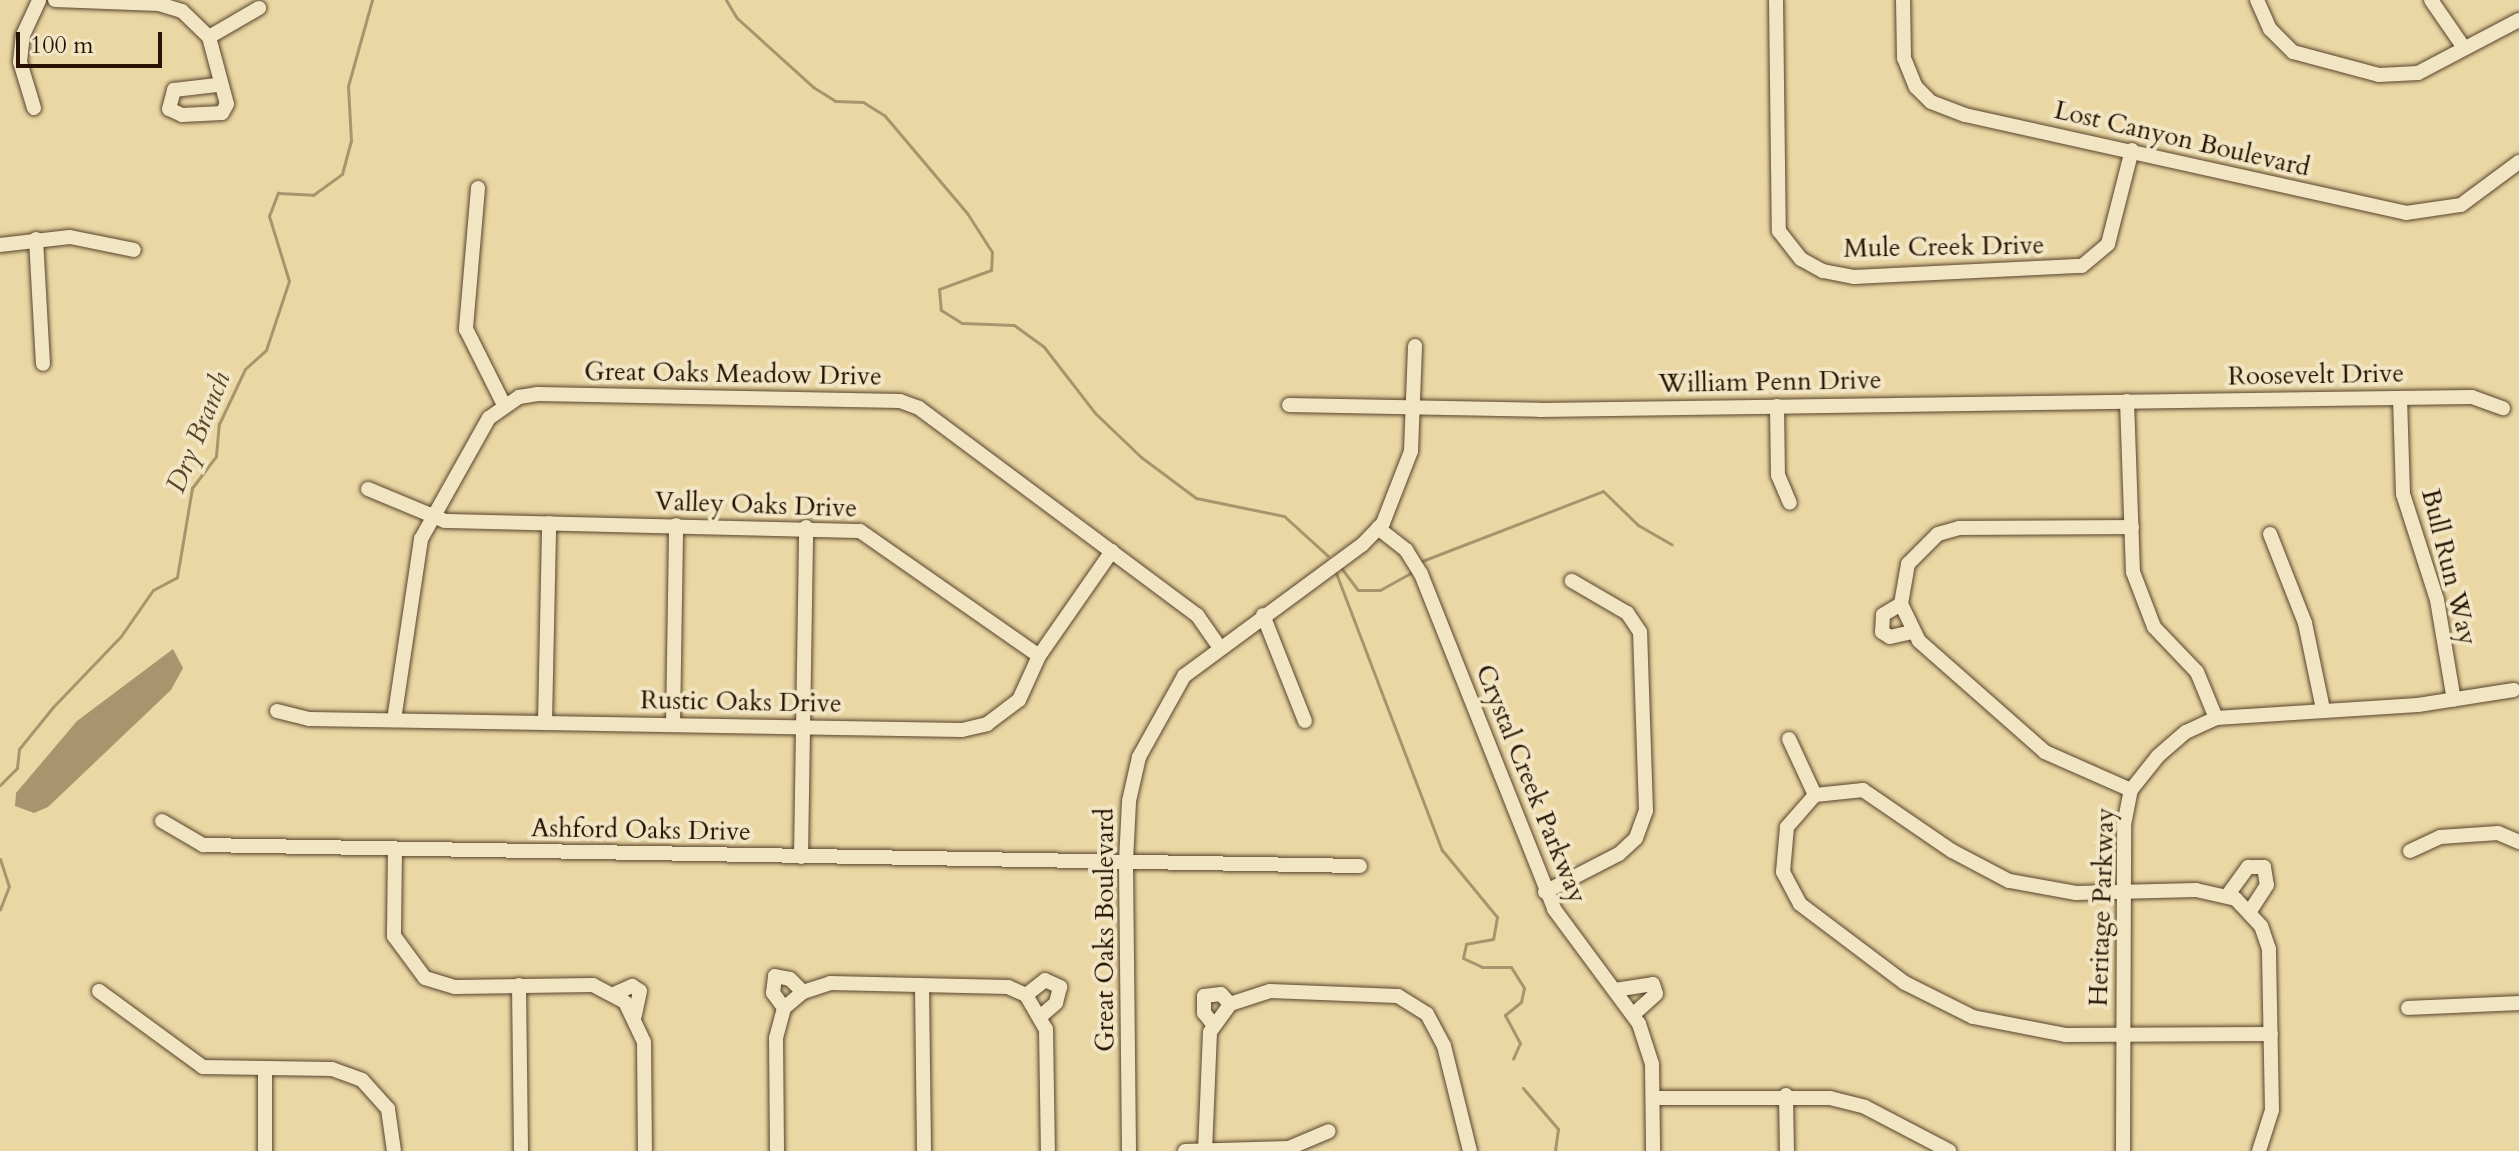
<!DOCTYPE html>
<style>
body{margin:0}
#map{position:relative;width:2519px;height:1151px;overflow:hidden;background:#ead7a4;font-family:Cardo,serif}
div>[style]{position:absolute}
[style*='--x']{left:calc(var(--x)*1px);top:calc(var(--y)*1px);width:calc(var(--w)*1px);rotate:calc(var(--a)*1deg)}
.water>*{inset:0;background:#a8946d}
.stream>*{height:3px;margin:-1.5px;padding:0 1.5px;transform-origin:1.5px;border-radius:1.5px;background:#a8946d}
.roads{filter:drop-shadow(0 0 2px #58432b) drop-shadow(0 0 2px #58432b)}
.minor>*{height:14px;margin:-7px;padding:0 7px;transform-origin:7px;border-radius:7px;background:#f1e5c4}
span{translate:-50% -50%;white-space:nowrap;text-align:center;line-height:1.15;-webkit-text-stroke:8px #f1e5c4;paint-order:stroke}
.street-label{font-size:26px;color:#271203}
.water-label{font-size:28px;color:#5b462d;font-style:italic}
.scale{position:absolute;left:16px;top:32px;width:146px;height:36px;box-sizing:border-box;border:4px solid #271203;border-top:0;padding-left:10px;font-size:24px;line-height:28px;white-space:nowrap;color:#271203;-webkit-text-stroke:6px #f1e5c4;paint-order:stroke}
</style>
<div id="map">
<div class="water">
<i style="clip-path:polygon(173px 649px,183px 668px,171px 690px,48px 807px,34px 813px,15px 806px,16px 793px,77px 721px)"></i>
</div>
<div class="stream">
<i style="--x:726;--y:0;--w:21;--a:59"></i>
<i style="--x:737;--y:18;--w:103;--a:42.2"></i>
<i style="--x:813;--y:87;--w:26;--a:32"></i>
<i style="--x:835;--y:101;--w:28;--a:2"></i>
<i style="--x:863;--y:102;--w:26;--a:32"></i>
<i style="--x:885;--y:116;--w:127;--a:49.8"></i>
<i style="--x:967;--y:213;--w:46;--a:57.3"></i>
<i style="--x:992;--y:252;--w:18;--a:93"></i>
<i style="--x:991;--y:270;--w:55;--a:159.9"></i>
<i style="--x:939;--y:289;--w:21;--a:85"></i>
<i style="--x:941;--y:310;--w:25;--a:32"></i>
<i style="--x:962;--y:323;--w:52;--a:2.2"></i>
<i style="--x:1014;--y:325;--w:37;--a:36"></i>
<i style="--x:1044;--y:347;--w:83;--a:52.3"></i>
<i style="--x:1095;--y:413;--w:64;--a:43.7"></i>
<i style="--x:1141;--y:457;--w:69;--a:36.7"></i>
<i style="--x:1196;--y:498;--w:90;--a:11.6"></i>
<i style="--x:1284;--y:516;--w:59;--a:42.3"></i>
<i style="--x:1422;--y:561;--w:194;--a:-21.1"></i>
<i style="--x:1603;--y:491;--w:49;--a:44.2"></i>
<i style="--x:1638;--y:525;--w:39;--a:30"></i>
<i style="--x:1342;--y:569;--w:26;--a:53"></i>
<i style="--x:1358;--y:590;--w:22;--a:0"></i>
<i style="--x:1380;--y:590;--w:35;--a:-29"></i>
<i style="--x:1336;--y:573;--w:297;--a:69.1"></i>
<i style="--x:1442;--y:850;--w:87;--a:50.6"></i>
<i style="--x:1497;--y:917;--w:22;--a:100"></i>
<i style="--x:1493;--y:939;--w:27;--a:170"></i>
<i style="--x:1466;--y:944;--w:14;--a:102"></i>
<i style="--x:1463;--y:958;--w:21;--a:25"></i>
<i style="--x:1482;--y:967;--w:29;--a:0"></i>
<i style="--x:1511;--y:967;--w:25;--a:58"></i>
<i style="--x:1524;--y:988;--w:14;--a:102"></i>
<i style="--x:1521;--y:1002;--w:21;--a:141"></i>
<i style="--x:1505;--y:1015;--w:32;--a:62"></i>
<i style="--x:1520;--y:1043;--w:17;--a:114"></i>
<i style="--x:0;--y:785;--w:24;--a:-45"></i>
<i style="--x:17;--y:768;--w:19;--a:-84"></i>
<i style="--x:19;--y:749;--w:54;--a:-51"></i>
<i style="--x:53;--y:707;--w:98;--a:-46.2"></i>
<i style="--x:121;--y:636;--w:56;--a:-55.2"></i>
<i style="--x:153;--y:590;--w:27;--a:-28"></i>
<i style="--x:177;--y:577;--w:90;--a:-80.4"></i>
<i style="--x:192;--y:488;--w:40;--a:-53"></i>
<i style="--x:216;--y:456;--w:32;--a:-85"></i>
<i style="--x:219;--y:424;--w:61;--a:-64.7"></i>
<i style="--x:245;--y:369;--w:28;--a:-42"></i>
<i style="--x:266;--y:350;--w:73;--a:-71.6"></i>
<i style="--x:289;--y:281;--w:68;--a:-107.1"></i>
<i style="--x:269;--y:216;--w:25;--a:-69"></i>
<i style="--x:278;--y:193;--w:35;--a:3"></i>
<i style="--x:313;--y:195;--w:36;--a:-36"></i>
<i style="--x:342;--y:174;--w:34;--a:-75"></i>
<i style="--x:351;--y:141;--w:55;--a:-93.1"></i>
<i style="--x:348;--y:86;--w:89;--a:-74.4"></i>
<i style="--x:0;--y:859;--w:28;--a:72"></i>
<i style="--x:9;--y:886;--w:25;--a:111"></i>
<i style="--x:1523;--y:1088;--w:54;--a:49.5"></i>
<i style="--x:1558;--y:1129;--w:22;--a:98"></i>
</div>
<div class="roads">
<div class="minor">
<i style="--x:55;--y:0;--w:104;--a:2.2"></i>
<i style="--x:159;--y:4;--w:24;--a:17"></i>
<i style="--x:182;--y:11;--w:37;--a:44"></i>
<i style="--x:209;--y:37;--w:69;--a:75"></i>
<i style="--x:227;--y:104;--w:10;--a:119"></i>
<i style="--x:222;--y:113;--w:40;--a:177.1"></i>
<i style="--x:182;--y:115;--w:14;--a:-155"></i>
<i style="--x:169;--y:109;--w:20;--a:-75"></i>
<i style="--x:174;--y:90;--w:43;--a:-6.6"></i>
<i style="--x:1776;--y:0;--w:231;--a:89.3"></i>
<i style="--x:1779;--y:231;--w:36;--a:52"></i>
<i style="--x:1801;--y:259;--w:25;--a:29"></i>
<i style="--x:1823;--y:271;--w:32;--a:11"></i>
<i style="--x:1854;--y:277;--w:228;--a:-2.8"></i>
<i style="--x:2082;--y:266;--w:34;--a:-40"></i>
<i style="--x:2108;--y:244;--w:97;--a:-75.7"></i>
<i style="--x:1903;--y:0;--w:58;--a:89"></i>
<i style="--x:1904;--y:58;--w:31;--a:68"></i>
<i style="--x:1916;--y:87;--w:21;--a:45"></i>
<i style="--x:1931;--y:102;--w:36;--a:21"></i>
<i style="--x:1965;--y:115;--w:452;--a:12.5"></i>
<i style="--x:2406;--y:213;--w:56;--a:-8.3"></i>
<i style="--x:2461;--y:205;--w:72;--a:-36.6"></i>
<i style="--x:2257;--y:0;--w:32;--a:66"></i>
<i style="--x:2270;--y:29;--w:33;--a:45"></i>
<i style="--x:2293;--y:52;--w:89;--a:15"></i>
<i style="--x:2379;--y:75;--w:39;--a:-3"></i>
<i style="--x:2418;--y:73;--w:114;--a:-27.7"></i>
<i style="--x:2431;--y:0;--w:55;--a:55.4"></i>
<i style="--x:209;--y:37;--w:58;--a:-30.1"></i>
<i style="--x:34;--y:108;--w:48;--a:-106.9"></i>
<i style="--x:20;--y:62;--w:27;--a:-84"></i>
<i style="--x:23;--y:35;--w:38;--a:-65"></i>
<i style="--x:478;--y:188;--w:142;--a:94.9"></i>
<i style="--x:466;--y:329;--w:85;--a:63.4"></i>
<i style="--x:36;--y:239;--w:125;--a:86.8"></i>
<i style="--x:0;--y:245;--w:70;--a:-6.5"></i>
<i style="--x:70;--y:237;--w:65;--a:11.5"></i>
<i style="--x:2400;--y:398;--w:96;--a:88.2"></i>
<i style="--x:2403;--y:494;--w:111;--a:72.2"></i>
<i style="--x:2437;--y:600;--w:101;--a:80.4"></i>
<i style="--x:2127;--y:401;--w:171;--a:88"></i>
<i style="--x:2133;--y:572;--w:59;--a:69.1"></i>
<i style="--x:2154;--y:627;--w:62;--a:46.3"></i>
<i style="--x:2197;--y:672;--w:50;--a:67.6"></i>
<i style="--x:1289;--y:405;--w:251;--a:1.1"></i>
<i style="--x:1540;--y:410;--w:932;--a:-0.8"></i>
<i style="--x:2472;--y:397;--w:33;--a:20"></i>
<i style="--x:1777;--y:406;--w:69;--a:89.2"></i>
<i style="--x:1778;--y:475;--w:30;--a:67"></i>
<i style="--x:368;--y:489;--w:83;--a:22.6"></i>
<i style="--x:445;--y:521;--w:415;--a:1.4"></i>
<i style="--x:860;--y:531;--w:218;--a:34.9"></i>
<i style="--x:1378;--y:528;--w:36;--a:38"></i>
<i style="--x:1406;--y:550;--w:28;--a:58"></i>
<i style="--x:1421;--y:574;--w:360;--a:68.3"></i>
<i style="--x:1554;--y:909;--w:143;--a:53.5"></i>
<i style="--x:1639;--y:1024;--w:42;--a:72"></i>
<i style="--x:1652;--y:1064;--w:87;--a:89.3"></i>
<i style="--x:2270;--y:534;--w:96;--a:68.5"></i>
<i style="--x:2305;--y:623;--w:88;--a:78.2"></i>
<i style="--x:1901;--y:604;--w:21;--a:149"></i>
<i style="--x:1883;--y:615;--w:17;--a:93"></i>
<i style="--x:1882;--y:632;--w:9;--a:32"></i>
<i style="--x:1890;--y:637;--w:23;--a:-13"></i>
<i style="--x:1263;--y:615;--w:114;--a:68.4"></i>
<i style="--x:277;--y:711;--w:33;--a:14"></i>
<i style="--x:309;--y:719;--w:653;--a:0.97"></i>
<i style="--x:962;--y:730;--w:26;--a:-13"></i>
<i style="--x:987;--y:724;--w:40;--a:-37"></i>
<i style="--x:1019;--y:700;--w:48;--a:-65.6"></i>
<i style="--x:1039;--y:656;--w:128;--a:-55.2"></i>
<i style="--x:394;--y:720;--w:183;--a:-81.5"></i>
<i style="--x:421;--y:539;--w:139;--a:-60.7"></i>
<i style="--x:489;--y:418;--w:37;--a:-35"></i>
<i style="--x:519;--y:397;--w:19;--a:-9"></i>
<i style="--x:538;--y:394;--w:362;--a:1.1"></i>
<i style="--x:900;--y:401;--w:20;--a:20"></i>
<i style="--x:919;--y:408;--w:347;--a:36.7"></i>
<i style="--x:1197;--y:615;--w:38;--a:55"></i>
<i style="--x:545;--y:722;--w:199;--a:-88.8"></i>
<i style="--x:673;--y:725;--w:200;--a:-89.1"></i>
<i style="--x:1789;--y:739;--w:62;--a:65.1"></i>
<i style="--x:2131;--y:790;--w:94;--a:-156.2"></i>
<i style="--x:2045;--y:752;--w:168;--a:-138.6"></i>
<i style="--x:1919;--y:641;--w:41;--a:-115.9"></i>
<i style="--x:1901;--y:604;--w:41;--a:-80.1"></i>
<i style="--x:1908;--y:564;--w:42;--a:-45"></i>
<i style="--x:1938;--y:534;--w:22;--a:-16"></i>
<i style="--x:1959;--y:528;--w:173;--a:-0.3"></i>
<i style="--x:162;--y:821;--w:48;--a:30.3"></i>
<i style="--x:203;--y:845;--w:1157;--a:1.04"></i>
<i style="--x:395;--y:849;--w:87;--a:90.7"></i>
<i style="--x:394;--y:936;--w:52;--a:53.6"></i>
<i style="--x:425;--y:978;--w:31;--a:17"></i>
<i style="--x:455;--y:987;--w:138;--a:-0.8"></i>
<i style="--x:593;--y:985;--w:36;--a:28"></i>
<i style="--x:625;--y:1002;--w:44;--a:64.6"></i>
<i style="--x:644;--y:1042;--w:109;--a:89.5"></i>
<i style="--x:2410;--y:851;--w:33;--a:-25"></i>
<i style="--x:2440;--y:837;--w:58;--a:-3.9"></i>
<i style="--x:2498;--y:833;--w:23;--a:23"></i>
<i style="--x:801;--y:857;--w:330;--a:-89.1"></i>
<i style="--x:1545;--y:892;--w:83;--a:-27.2"></i>
<i style="--x:1619;--y:854;--w:23;--a:-43"></i>
<i style="--x:1636;--y:838;--w:29;--a:-70"></i>
<i style="--x:1646;--y:811;--w:179;--a:-91.9"></i>
<i style="--x:1640;--y:632;--w:23;--a:-124"></i>
<i style="--x:1627;--y:613;--w:64;--a:-149.8"></i>
<i style="--x:2227;--y:896;--w:36;--a:-54"></i>
<i style="--x:2248;--y:867;--w:16;--a:0"></i>
<i style="--x:2264;--y:867;--w:18;--a:81"></i>
<i style="--x:2267;--y:885;--w:31;--a:123"></i>
<i style="--x:519;--y:985;--w:166;--a:89.3"></i>
<i style="--x:922;--y:985;--w:166;--a:89.3"></i>
<i style="--x:1615;--y:990;--w:38;--a:-9"></i>
<i style="--x:1653;--y:984;--w:10;--a:73"></i>
<i style="--x:1656;--y:994;--w:30;--a:138"></i>
<i style="--x:99;--y:991;--w:129;--a:36.2"></i>
<i style="--x:203;--y:1067;--w:129;--a:0.9"></i>
<i style="--x:332;--y:1069;--w:32;--a:20"></i>
<i style="--x:362;--y:1080;--w:39;--a:48"></i>
<i style="--x:388;--y:1109;--w:42;--a:81.9"></i>
<i style="--x:614;--y:994;--w:20;--a:-24"></i>
<i style="--x:632;--y:986;--w:9;--a:32"></i>
<i style="--x:640;--y:991;--w:25;--a:102"></i>
<i style="--x:1026;--y:995;--w:24;--a:-38"></i>
<i style="--x:1045;--y:980;--w:17;--a:25"></i>
<i style="--x:1060;--y:987;--w:16;--a:104"></i>
<i style="--x:1056;--y:1003;--w:21;--a:139"></i>
<i style="--x:784;--y:1008;--w:19;--a:-126"></i>
<i style="--x:773;--y:993;--w:17;--a:-83"></i>
<i style="--x:775;--y:976;--w:15;--a:11"></i>
<i style="--x:790;--y:979;--w:18;--a:45"></i>
<i style="--x:2408;--y:1008;--w:111;--a:-2.6"></i>
<i style="--x:1213;--y:1024;--w:14;--a:-129"></i>
<i style="--x:1204;--y:1013;--w:17;--a:-90"></i>
<i style="--x:1204;--y:996;--w:17;--a:-7"></i>
<i style="--x:1221;--y:994;--w:13;--a:48"></i>
<i style="--x:265;--y:1072;--w:79;--a:90"></i>
<i style="--x:1786;--y:1095;--w:56;--a:89"></i>
<i style="--x:1654;--y:1098;--w:176;--a:0"></i>
<i style="--x:1830;--y:1098;--w:36;--a:14"></i>
<i style="--x:1865;--y:1107;--w:95;--a:27.6"></i>
<i style="--x:777;--y:1151;--w:113;--a:-90.5"></i>
<i style="--x:776;--y:1038;--w:31;--a:-75"></i>
<i style="--x:784;--y:1008;--w:25;--a:-40"></i>
<i style="--x:803;--y:992;--w:28;--a:-18"></i>
<i style="--x:830;--y:983;--w:178;--a:1.3"></i>
<i style="--x:1008;--y:987;--w:20;--a:24"></i>
<i style="--x:1026;--y:995;--w:39;--a:60"></i>
<i style="--x:1046;--y:1029;--w:122;--a:89.1"></i>
<i style="--x:1129;--y:1151;--w:290;--a:-90.6"></i>
<i style="--x:1126;--y:861;--w:60;--a:-87.1"></i>
<i style="--x:1129;--y:801;--w:45;--a:-77.2"></i>
<i style="--x:1139;--y:757;--w:93;--a:-60.9"></i>
<i style="--x:1184;--y:676;--w:221;--a:-36.4"></i>
<i style="--x:1362;--y:545;--w:30;--a:-46"></i>
<i style="--x:1383;--y:523;--w:77;--a:-68.7"></i>
<i style="--x:1411;--y:451;--w:105;--a:-87.8"></i>
<i style="--x:1185;--y:1151;--w:104;--a:-1.7"></i>
<i style="--x:1289;--y:1148;--w:43;--a:-23"></i>
<i style="--x:1205;--y:1151;--w:119;--a:-87.6"></i>
<i style="--x:1210;--y:1032;--w:34;--a:-54"></i>
<i style="--x:1230;--y:1004;--w:42;--a:-18"></i>
<i style="--x:1270;--y:991;--w:128;--a:2.2"></i>
<i style="--x:1398;--y:996;--w:34;--a:32"></i>
<i style="--x:1427;--y:1014;--w:36;--a:62"></i>
<i style="--x:1444;--y:1046;--w:108;--a:76.1"></i>
<i style="--x:2123;--y:1151;--w:326;--a:-89.8"></i>
<i style="--x:2124;--y:825;--w:36;--a:-79"></i>
<i style="--x:2131;--y:790;--w:43;--a:-51.5"></i>
<i style="--x:2158;--y:756;--w:37;--a:-41"></i>
<i style="--x:2186;--y:732;--w:33;--a:-25"></i>
<i style="--x:2216;--y:718;--w:202;--a:-3.7"></i>
<i style="--x:2418;--y:705;--w:97;--a:-8.9"></i>
<i style="--x:2259;--y:1151;--w:43;--a:-72.4"></i>
<i style="--x:2272;--y:1110;--w:161;--a:-91.1"></i>
<i style="--x:2269;--y:949;--w:24;--a:-109"></i>
<i style="--x:2261;--y:926;--w:37;--a:-133"></i>
<i style="--x:2236;--y:899;--w:41;--a:-167.3"></i>
<i style="--x:2196;--y:890;--w:120;--a:178.6"></i>
<i style="--x:2076;--y:893;--w:68;--a:-169.8"></i>
<i style="--x:2009;--y:881;--w:64;--a:-152.2"></i>
<i style="--x:1952;--y:851;--w:108;--a:-145.6"></i>
<i style="--x:1863;--y:790;--w:48;--a:174.1"></i>
<i style="--x:1815;--y:795;--w:43;--a:131.2"></i>
<i style="--x:1787;--y:827;--w:45;--a:95.1"></i>
<i style="--x:1783;--y:872;--w:36;--a:62"></i>
<i style="--x:1800;--y:904;--w:131;--a:37"></i>
<i style="--x:1905;--y:983;--w:76;--a:26.6"></i>
<i style="--x:1973;--y:1017;--w:95;--a:11"></i>
<i style="--x:2066;--y:1035;--w:205;--a:-0.3"></i>
</div>
</div>
<div class="street-label">
<span style="left:2182px;top:139px;rotate:13deg">Lost Canyon Boulevard</span>
<span style="left:1944px;top:247px;rotate:-1deg">Mule Creek Drive</span>
<span style="left:733px;top:374px;rotate:1deg">Great Oaks Meadow Drive</span>
<span style="left:2316px;top:375px;rotate:-1deg">Roosevelt Drive</span>
<span style="left:1770px;top:382px;rotate:-1deg">William Penn Drive</span>
<span style="left:756px;top:505px;rotate:2deg">Valley Oaks Drive</span>
<span style="left:2449px;top:567px;rotate:76deg">Bull Run Way</span>
<span style="left:741px;top:702px;rotate:1deg">Rustic Oaks Drive</span>
<span style="left:1531px;top:784px;rotate:68deg">Crystal Creek Parkway</span>
<span style="left:641px;top:830px;rotate:1deg">Ashford Oaks Drive</span>
<span style="left:2102px;top:907px;rotate:-88deg">Heritage Parkway</span>
<span style="left:1105px;top:930px;rotate:-90deg">Great Oaks Boulevard</span>
</div>
<div class="water-label">
<span style="left:198px;top:432px;rotate:-68deg">Dry Branch</span>
</div>
<div class="scale">100 m</div>
</div>
